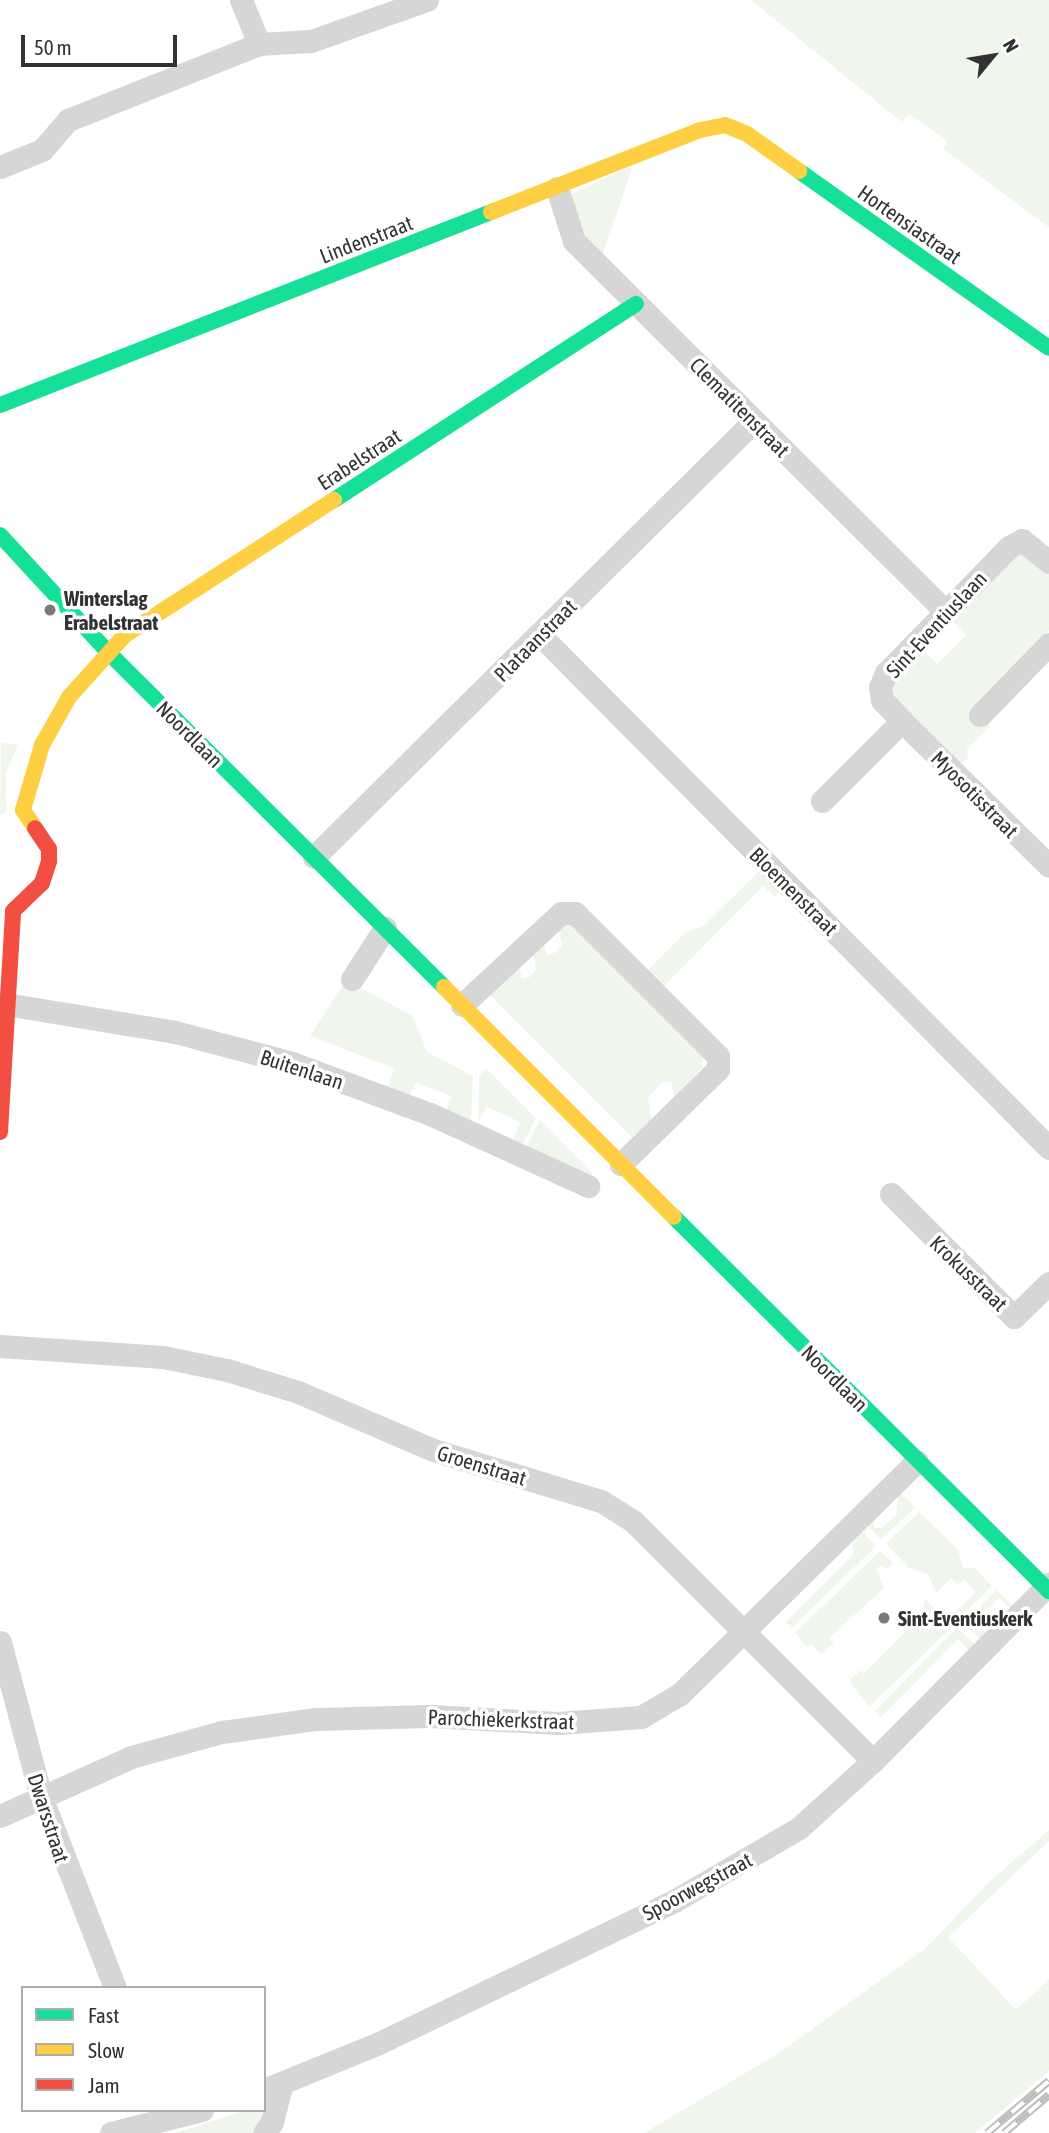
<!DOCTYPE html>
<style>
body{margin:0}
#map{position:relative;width:1049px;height:2133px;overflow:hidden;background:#fff;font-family:"Asap Condensed",sans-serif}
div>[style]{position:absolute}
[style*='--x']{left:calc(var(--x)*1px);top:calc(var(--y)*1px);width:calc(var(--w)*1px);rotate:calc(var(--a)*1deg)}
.green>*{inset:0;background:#f1f6ed}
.street>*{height:23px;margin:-11.5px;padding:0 11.5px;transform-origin:11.5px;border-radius:11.5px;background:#d6d6d6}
.fast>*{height:16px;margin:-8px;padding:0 8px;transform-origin:8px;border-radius:8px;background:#16e098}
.slow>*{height:16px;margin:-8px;padding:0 8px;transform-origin:8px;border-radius:8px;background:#ffcf43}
.jam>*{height:16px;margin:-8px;padding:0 8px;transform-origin:8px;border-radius:8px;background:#f24e42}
.rail>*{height:8px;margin-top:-4px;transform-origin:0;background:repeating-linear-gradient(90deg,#fff 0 16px,#bebebe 0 32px);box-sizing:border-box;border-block:2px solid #bebebe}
.dots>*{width:19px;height:19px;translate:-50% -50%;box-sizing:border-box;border:4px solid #fff;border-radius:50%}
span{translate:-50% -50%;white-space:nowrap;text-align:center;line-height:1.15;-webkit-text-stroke:7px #fff;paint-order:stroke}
.street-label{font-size:21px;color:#323232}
.poi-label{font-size:21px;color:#323232;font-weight:700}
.left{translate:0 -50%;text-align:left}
.legend{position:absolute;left:21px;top:1986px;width:245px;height:126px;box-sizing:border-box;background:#fff;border:2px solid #adadad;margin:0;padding:9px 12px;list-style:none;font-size:21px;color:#323232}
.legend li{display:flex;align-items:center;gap:14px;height:35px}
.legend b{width:35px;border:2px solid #adadad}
.north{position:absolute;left:958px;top:21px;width:70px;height:70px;-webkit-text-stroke:5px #fff;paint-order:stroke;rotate:60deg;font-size:19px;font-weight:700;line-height:28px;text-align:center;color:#323232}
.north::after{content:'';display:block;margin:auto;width:24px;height:32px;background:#323232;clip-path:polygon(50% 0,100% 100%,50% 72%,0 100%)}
.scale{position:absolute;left:21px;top:35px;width:156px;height:32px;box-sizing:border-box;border:4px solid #323232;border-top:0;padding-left:9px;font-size:21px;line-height:24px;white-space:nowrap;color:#323232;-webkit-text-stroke:5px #fff;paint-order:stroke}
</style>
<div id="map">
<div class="green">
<i style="clip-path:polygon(751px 0,1049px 0,1049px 227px,943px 149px,947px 141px,942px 137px,909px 114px,902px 122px)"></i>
<i style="clip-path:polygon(633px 165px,602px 257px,582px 237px,569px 195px)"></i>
<i style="clip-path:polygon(1026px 552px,1049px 572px,1049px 631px,972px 708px,990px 727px,967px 749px,968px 759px,959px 764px,892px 697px,889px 688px,922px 649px,937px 664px,966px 635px,951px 620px,1015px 555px)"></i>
<i style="clip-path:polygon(1px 742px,18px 745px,6px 773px,6px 812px,0 815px)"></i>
<i style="clip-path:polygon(761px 869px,782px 889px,775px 897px,763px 886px,662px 988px,646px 972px,686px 932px,702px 927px)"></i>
<i style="clip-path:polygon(575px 924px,704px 1055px,701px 1069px,674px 1098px,671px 1082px,662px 1082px,648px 1098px,652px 1121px,632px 1137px,490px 995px,518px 963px,522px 978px,530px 977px,536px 969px,532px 949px,543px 939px,547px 955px,554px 953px,562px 945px,557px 925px)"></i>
<i style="clip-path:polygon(346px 980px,413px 1016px,427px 1052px,473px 1076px,471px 1120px,446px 1110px,451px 1096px,416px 1082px,410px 1095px,388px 1087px,394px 1068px,310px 1036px)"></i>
<i style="clip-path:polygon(486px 1068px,536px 1118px,520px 1149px,512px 1146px,520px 1122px,487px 1107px,478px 1121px,479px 1076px)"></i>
<i style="clip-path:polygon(540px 1120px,593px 1174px,584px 1179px,523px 1152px)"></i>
<i style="clip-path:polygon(898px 1491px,915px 1507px,881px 1540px,865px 1523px,875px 1513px,874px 1528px,882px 1528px,896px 1515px)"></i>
<i style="clip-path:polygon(919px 1512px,958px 1550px,963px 1568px,975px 1568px,992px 1586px,959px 1618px,954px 1613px,976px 1592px,964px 1579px,958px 1585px,951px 1578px,936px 1593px,928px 1574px,909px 1568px,886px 1544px)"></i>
<i style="clip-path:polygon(859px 1528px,876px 1546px,792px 1628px,786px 1622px,853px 1555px,853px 1534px)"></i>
<i style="clip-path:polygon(880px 1551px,893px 1563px,888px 1569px,880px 1566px,876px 1569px,884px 1588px,829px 1638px,834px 1643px,822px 1654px,811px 1644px,807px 1647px,795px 1633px)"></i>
<i style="clip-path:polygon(996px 1590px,1014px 1606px,1011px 1609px,999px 1598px,975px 1622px,986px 1634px,980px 1639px,964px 1623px)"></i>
<i style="clip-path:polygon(925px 1599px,953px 1626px,869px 1707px,849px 1681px,861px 1670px,864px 1673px,923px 1614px)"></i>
<i style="clip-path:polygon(957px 1628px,976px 1645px,970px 1651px,958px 1639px,881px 1717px,875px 1711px)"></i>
<i style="clip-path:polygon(1049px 1830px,1049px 1841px,948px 1937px,1016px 2010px,1049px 1979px,1049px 2071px,975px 2133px,644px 2133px,776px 2055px,927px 1947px,989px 1882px)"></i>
<i style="clip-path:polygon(247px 2110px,266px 2110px,255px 2133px,175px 2133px)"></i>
</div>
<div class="street">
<i style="--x:241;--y:0;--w:48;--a:67.8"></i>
<i style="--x:0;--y:167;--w:45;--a:-22"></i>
<i style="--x:42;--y:150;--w:40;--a:-49"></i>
<i style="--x:68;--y:120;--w:206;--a:-21.7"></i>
<i style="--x:259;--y:44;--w:52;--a:-3.3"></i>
<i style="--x:311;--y:41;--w:123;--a:-19.5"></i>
<i style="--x:557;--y:188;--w:56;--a:72.2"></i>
<i style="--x:574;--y:241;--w:525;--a:44.92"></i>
<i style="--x:1049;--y:562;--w:35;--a:-141"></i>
<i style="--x:1022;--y:540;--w:15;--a:152"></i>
<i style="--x:1009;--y:547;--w:176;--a:134.3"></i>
<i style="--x:886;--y:673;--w:15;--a:113"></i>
<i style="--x:880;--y:687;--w:13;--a:81"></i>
<i style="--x:882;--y:700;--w:29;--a:46"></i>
<i style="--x:902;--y:721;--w:206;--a:44.6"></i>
<i style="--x:540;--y:635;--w:723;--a:45.22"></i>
<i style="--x:980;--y:715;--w:99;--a:-45.8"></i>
<i style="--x:822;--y:801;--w:113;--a:-45"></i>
<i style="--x:314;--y:857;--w:619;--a:-44.74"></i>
<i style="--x:352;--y:979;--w:61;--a:-57.1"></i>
<i style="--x:0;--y:1003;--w:177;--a:9.4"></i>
<i style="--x:175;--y:1032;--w:121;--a:14.8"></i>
<i style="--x:292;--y:1063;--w:147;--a:20.3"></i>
<i style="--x:430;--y:1114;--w:174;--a:24.5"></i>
<i style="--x:462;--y:1005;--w:135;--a:-42.9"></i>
<i style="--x:561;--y:913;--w:14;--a:0"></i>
<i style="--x:575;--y:913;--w:202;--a:45"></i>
<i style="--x:718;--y:1056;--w:13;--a:90"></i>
<i style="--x:718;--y:1069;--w:136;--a:135.6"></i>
<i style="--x:891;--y:1194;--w:174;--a:45"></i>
<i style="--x:1014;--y:1317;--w:49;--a:-44.2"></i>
<i style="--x:0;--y:1346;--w:163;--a:3.9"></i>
<i style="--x:163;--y:1357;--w:65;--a:11.5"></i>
<i style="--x:227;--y:1370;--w:74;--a:17.2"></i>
<i style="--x:298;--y:1392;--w:147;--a:23.2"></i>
<i style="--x:433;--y:1450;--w:176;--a:16.9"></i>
<i style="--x:601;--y:1501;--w:39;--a:32"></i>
<i style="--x:634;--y:1522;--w:338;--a:45"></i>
<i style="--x:0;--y:1642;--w:160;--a:75.2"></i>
<i style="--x:41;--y:1797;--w:205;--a:68.8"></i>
<i style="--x:0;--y:1816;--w:144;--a:-24.2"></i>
<i style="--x:131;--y:1757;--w:94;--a:-15.4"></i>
<i style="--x:222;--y:1732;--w:95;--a:-7.9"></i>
<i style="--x:316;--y:1719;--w:115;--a:-1.5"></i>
<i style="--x:431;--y:1716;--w:127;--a:3.2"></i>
<i style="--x:558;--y:1723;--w:83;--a:-4.1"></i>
<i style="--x:641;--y:1717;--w:45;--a:-30.5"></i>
<i style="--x:680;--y:1694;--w:332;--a:-44.5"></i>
<i style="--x:264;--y:2090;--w:124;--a:-22.2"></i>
<i style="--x:379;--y:2043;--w:327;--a:-25.7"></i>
<i style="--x:674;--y:1901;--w:145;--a:-30.3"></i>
<i style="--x:799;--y:1828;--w:100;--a:-42.2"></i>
<i style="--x:873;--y:1761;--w:250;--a:-45.2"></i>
<i style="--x:111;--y:2133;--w:94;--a:-14.2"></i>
<i style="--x:264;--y:2133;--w:14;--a:-54"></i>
<i style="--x:272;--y:2122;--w:38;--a:-76"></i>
</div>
<div class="fast">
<i style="--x:799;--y:171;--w:306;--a:35.3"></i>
<i style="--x:0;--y:405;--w:528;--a:-21.46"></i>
<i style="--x:334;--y:500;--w:360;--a:-33"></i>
<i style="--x:0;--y:535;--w:161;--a:47.3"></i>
<i style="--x:109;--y:653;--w:473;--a:44.9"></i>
<i style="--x:674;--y:1217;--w:530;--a:44.92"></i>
</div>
<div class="slow">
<i style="--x:491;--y:212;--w:225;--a:-21.4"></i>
<i style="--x:700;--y:130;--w:25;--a:-11"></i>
<i style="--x:725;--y:125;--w:24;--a:22"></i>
<i style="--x:747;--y:134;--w:64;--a:35.4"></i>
<i style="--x:35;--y:828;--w:22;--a:-124"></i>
<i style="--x:23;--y:810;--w:68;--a:-73.7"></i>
<i style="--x:42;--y:745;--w:55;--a:-60.6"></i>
<i style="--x:69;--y:697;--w:84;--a:-47.9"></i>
<i style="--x:125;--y:635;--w:249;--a:-32.9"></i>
<i style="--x:444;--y:987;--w:325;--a:45"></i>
</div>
<div class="jam">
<i style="--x:0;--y:1132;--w:221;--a:-86.6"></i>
<i style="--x:13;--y:911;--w:40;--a:-44"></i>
<i style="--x:42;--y:883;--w:23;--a:-72"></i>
<i style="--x:49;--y:861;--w:12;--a:-90"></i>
<i style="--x:49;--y:849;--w:25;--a:-124"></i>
</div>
<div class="rail">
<i style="--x:987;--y:2133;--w:81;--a:-40"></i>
<i style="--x:1004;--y:2133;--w:59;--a:-40.2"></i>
</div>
<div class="dots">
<i style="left:50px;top:610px;background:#7a7a7a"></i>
<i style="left:884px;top:1618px;background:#7a7a7a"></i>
</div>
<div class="street-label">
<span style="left:910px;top:224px;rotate:35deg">Hortensiastraat</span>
<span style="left:366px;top:239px;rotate:-21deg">Lindenstraat</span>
<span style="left:740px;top:407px;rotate:45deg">Clematitenstraat</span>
<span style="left:359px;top:459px;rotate:-33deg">Erabelstraat</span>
<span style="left:936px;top:624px;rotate:-47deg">Sint-Eventiuslaan</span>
<span style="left:535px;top:640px;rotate:-45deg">Plataanstraat</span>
<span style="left:190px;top:734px;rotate:45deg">Noordlaan</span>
<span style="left:975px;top:794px;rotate:45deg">Myosotisstraat</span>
<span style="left:794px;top:891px;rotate:45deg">Bloemenstraat</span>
<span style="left:302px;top:1069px;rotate:18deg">Buitenlaan</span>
<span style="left:969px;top:1273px;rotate:44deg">Krokusstraat</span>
<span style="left:835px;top:1378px;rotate:45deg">Noordlaan</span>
<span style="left:482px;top:1465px;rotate:17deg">Groenstraat</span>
<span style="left:501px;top:1719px;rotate:2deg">Parochiekerkstraat</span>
<span style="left:49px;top:1818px;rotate:72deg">Dwarsstraat</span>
<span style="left:697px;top:1886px;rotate:-28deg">Spoorwegstraat</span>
</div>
<div class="poi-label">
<span class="left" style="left:64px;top:610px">Winterslag<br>Erabelstraat</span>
<span class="left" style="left:898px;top:1618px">Sint-Eventiuskerk</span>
</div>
<ul class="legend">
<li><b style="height:9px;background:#16e098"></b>Fast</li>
<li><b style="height:9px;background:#ffcf43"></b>Slow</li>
<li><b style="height:9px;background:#f24e42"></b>Jam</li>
</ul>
<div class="north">N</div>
<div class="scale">50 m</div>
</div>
